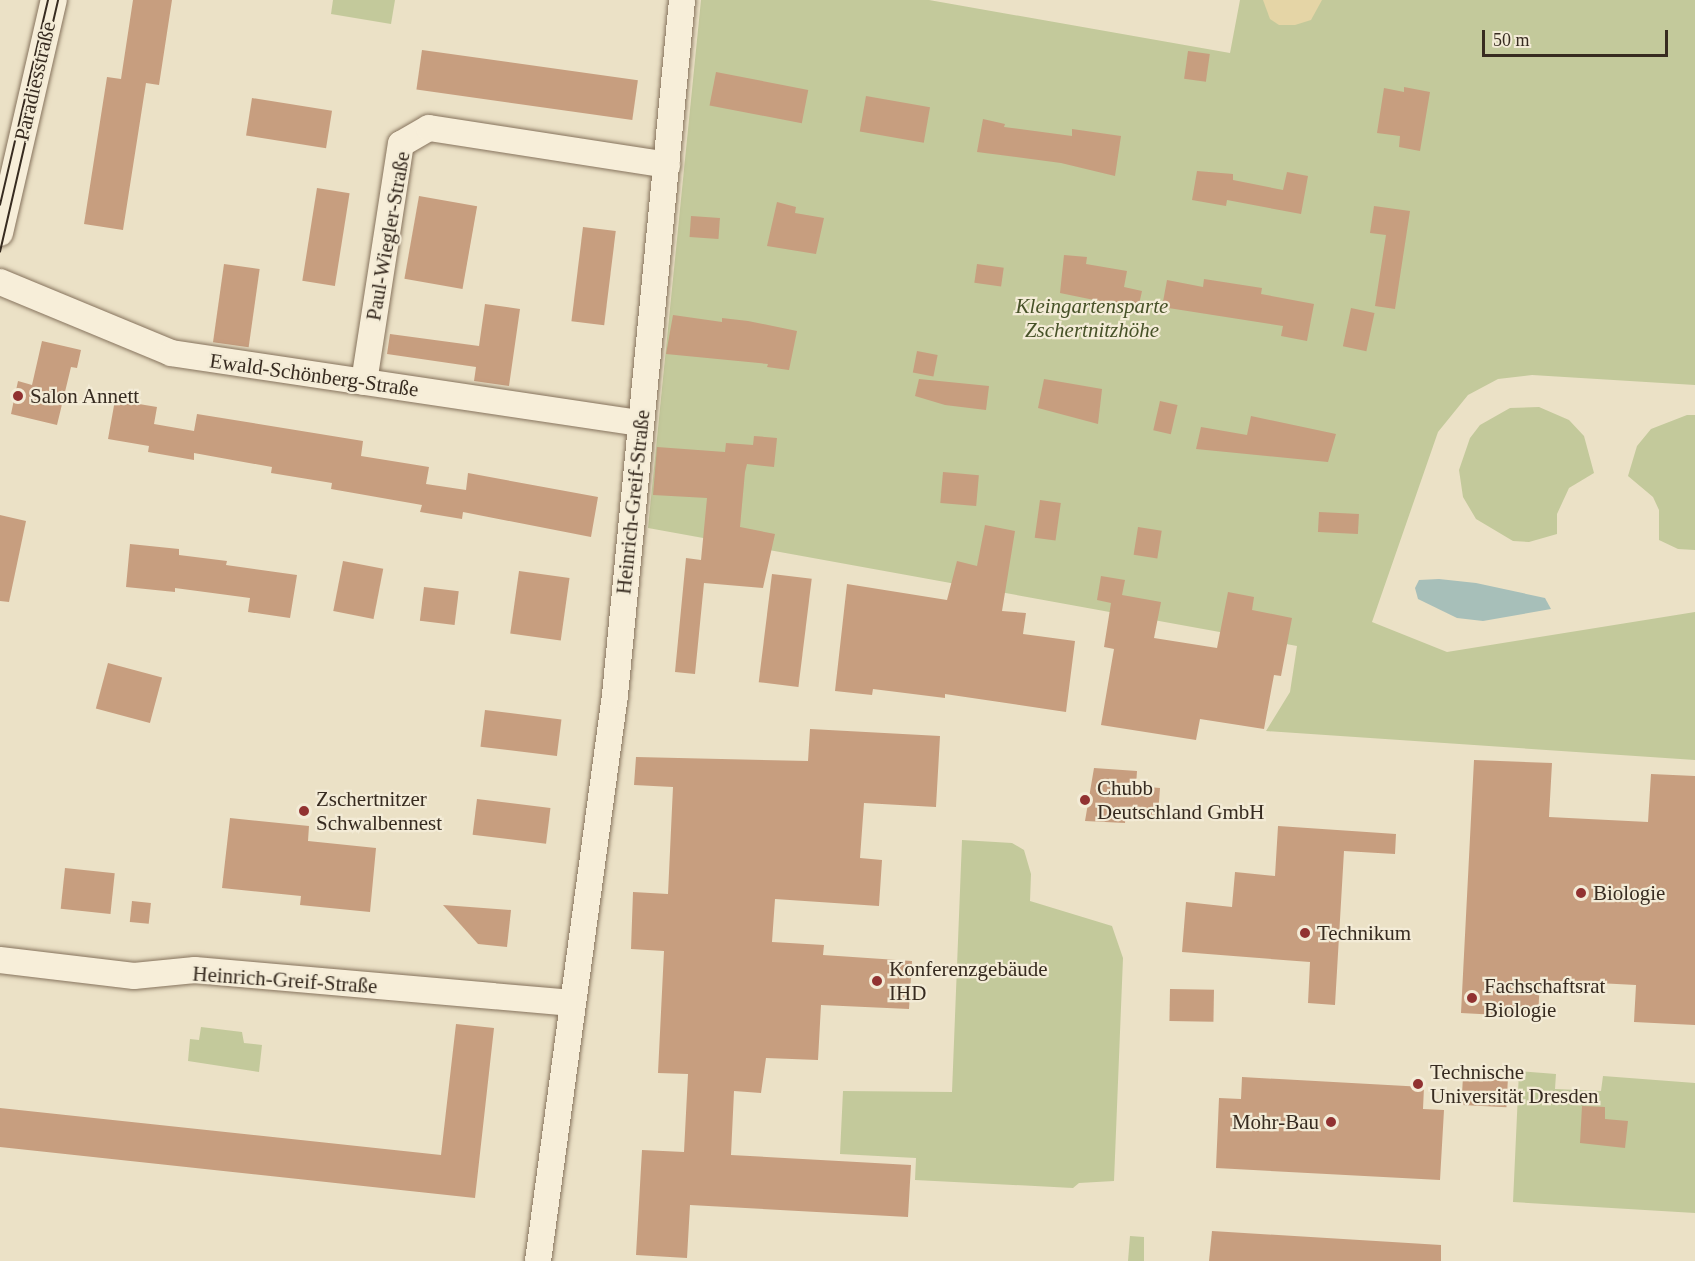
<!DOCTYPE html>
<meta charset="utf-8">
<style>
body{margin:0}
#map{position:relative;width:1695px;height:1261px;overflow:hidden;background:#ebe1c6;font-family:"Times New Roman",serif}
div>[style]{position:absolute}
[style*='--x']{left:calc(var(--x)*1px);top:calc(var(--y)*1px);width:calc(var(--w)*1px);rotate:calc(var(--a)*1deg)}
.green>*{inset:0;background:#c3c99b}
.sand>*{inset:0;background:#e5d5a6}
.water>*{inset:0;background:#a7bfb9}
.building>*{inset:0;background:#c79e7f;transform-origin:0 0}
.roads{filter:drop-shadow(0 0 2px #86735d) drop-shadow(0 0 2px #86735d)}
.minor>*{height:26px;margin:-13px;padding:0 13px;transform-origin:13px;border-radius:13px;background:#f7eed9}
.tram>*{height:1.5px;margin:-0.75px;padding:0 0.75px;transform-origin:0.75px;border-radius:0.75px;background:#372b20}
.dots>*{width:16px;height:16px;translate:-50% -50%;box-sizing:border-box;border:3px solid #f3ebd6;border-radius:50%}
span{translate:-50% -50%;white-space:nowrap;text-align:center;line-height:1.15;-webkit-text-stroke:4.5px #f3ebd6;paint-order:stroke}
.street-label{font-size:21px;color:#372b20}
.park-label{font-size:21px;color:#475228;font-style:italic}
.poi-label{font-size:21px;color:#372b20}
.left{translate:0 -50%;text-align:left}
.right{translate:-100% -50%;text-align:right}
.scale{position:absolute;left:1482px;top:30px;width:186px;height:27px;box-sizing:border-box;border:3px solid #372b20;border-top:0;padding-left:8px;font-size:18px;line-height:21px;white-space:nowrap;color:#372b20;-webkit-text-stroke:4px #f3ebd6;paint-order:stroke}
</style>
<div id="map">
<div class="green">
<i style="clip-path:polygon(333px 0,395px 0,391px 24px,331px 14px)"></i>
<i style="clip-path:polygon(701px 0,929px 0,1230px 53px,1240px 0,1695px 0,1695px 385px,1532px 375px,1498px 379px,1468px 395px,1438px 432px,1372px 622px,1447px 652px,1695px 612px,1695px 760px,1266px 731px,1290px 692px,1297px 646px,648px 528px)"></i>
<i style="clip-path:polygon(1539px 407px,1569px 420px,1584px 436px,1594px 473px,1569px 488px,1557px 514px,1557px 534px,1529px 542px,1513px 541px,1476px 519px,1463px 497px,1459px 470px,1470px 438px,1480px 425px,1510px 408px)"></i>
<i style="clip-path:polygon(1687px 415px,1695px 415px,1695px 550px,1678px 549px,1659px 540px,1659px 510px,1653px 497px,1628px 476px,1637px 446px,1651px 429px)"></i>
<i style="clip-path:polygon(962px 840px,1012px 843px,1024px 850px,1031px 874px,1030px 901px,1112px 926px,1123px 958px,1114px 1181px,1079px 1183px,1073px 1188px,915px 1180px,916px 1158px,840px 1154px,843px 1091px,952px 1092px)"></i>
<i style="clip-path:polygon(201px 1027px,242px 1032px,244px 1043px,262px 1045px,259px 1072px,188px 1061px,190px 1039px,199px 1040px)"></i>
<i style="clip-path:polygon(1519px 1071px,1556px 1074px,1555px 1089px,1601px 1091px,1603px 1076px,1695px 1083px,1695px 1213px,1513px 1202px)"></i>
<i style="clip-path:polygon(1130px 1236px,1144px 1237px,1144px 1261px,1128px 1261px)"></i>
</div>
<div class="sand">
<i style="clip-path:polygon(1263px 0,1322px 0,1311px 20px,1295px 25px,1279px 25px,1270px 19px)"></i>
</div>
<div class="water">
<i style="clip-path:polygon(1439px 579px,1476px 583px,1545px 598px,1551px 609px,1483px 621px,1457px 618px,1418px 599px,1415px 588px,1419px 580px)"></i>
</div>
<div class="building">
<i style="clip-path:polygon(133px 0,172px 0,159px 85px,146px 83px,123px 230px,84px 224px,107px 77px,121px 79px)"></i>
<i style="left:422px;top:50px;width:218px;height:40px;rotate:8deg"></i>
<i style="left:1188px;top:51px;width:22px;height:28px;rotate:8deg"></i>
<i style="left:716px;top:72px;width:94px;height:34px;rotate:11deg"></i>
<i style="clip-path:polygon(1404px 87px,1430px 92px,1420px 151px,1399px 147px,1400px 136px,1377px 133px,1384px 88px,1404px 92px)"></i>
<i style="left:866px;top:96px;width:65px;height:36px;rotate:10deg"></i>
<i style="left:252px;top:98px;width:81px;height:38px;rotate:9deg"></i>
<i style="clip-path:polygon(983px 119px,1005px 124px,1004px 127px,1072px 136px,1072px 129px,1121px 136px,1115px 176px,1061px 163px,977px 152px)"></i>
<i style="clip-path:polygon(1197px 171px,1233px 174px,1233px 180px,1283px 190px,1287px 172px,1308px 176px,1301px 214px,1227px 200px,1226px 206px,1192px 200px)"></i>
<i style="left:317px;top:188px;width:33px;height:94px;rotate:9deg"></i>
<i style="left:419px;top:196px;width:59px;height:84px;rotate:10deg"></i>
<i style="clip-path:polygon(777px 202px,796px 207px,795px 213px,824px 218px,816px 254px,767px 246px)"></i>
<i style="clip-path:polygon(1374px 206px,1410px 211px,1395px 309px,1375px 306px,1386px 235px,1370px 233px)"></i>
<i style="left:691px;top:216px;width:29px;height:21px;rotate:4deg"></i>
<i style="left:583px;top:227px;width:33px;height:95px;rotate:7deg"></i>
<i style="clip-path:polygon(1064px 255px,1087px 257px,1086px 264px,1127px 271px,1124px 287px,1142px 291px,1138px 309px,1060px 293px)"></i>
<i style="left:224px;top:264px;width:36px;height:79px;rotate:8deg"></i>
<i style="left:977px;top:264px;width:27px;height:19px;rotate:8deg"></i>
<i style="clip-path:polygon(1204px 279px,1262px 288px,1261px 294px,1314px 304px,1307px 341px,1281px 336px,1283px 326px,1162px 307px,1167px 280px,1203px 287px)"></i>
<i style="clip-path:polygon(485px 304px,520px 309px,509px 386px,474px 381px,476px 367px,387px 354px,390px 334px,479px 346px)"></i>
<i style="left:1351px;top:308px;width:24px;height:39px;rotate:12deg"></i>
<i style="clip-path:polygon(673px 315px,722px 322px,722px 318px,748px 321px,797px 331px,789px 370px,767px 367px,768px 364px,666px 354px)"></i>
<i style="clip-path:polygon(42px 341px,81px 350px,77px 368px,71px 367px,57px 425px,11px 414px,18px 381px,32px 385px)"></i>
<i style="left:917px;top:351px;width:21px;height:22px;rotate:11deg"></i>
<i style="clip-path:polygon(919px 379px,989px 386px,986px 410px,945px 405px,915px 396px)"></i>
<i style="clip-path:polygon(1044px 379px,1102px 389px,1098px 424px,1038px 408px)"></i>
<i style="clip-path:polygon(115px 400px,157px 407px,154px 424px,194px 431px,197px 414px,363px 441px,361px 456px,429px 467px,426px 484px,466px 490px,468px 473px,598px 497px,591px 537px,463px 512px,462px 519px,420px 512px,422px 505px,331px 489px,332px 483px,271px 473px,272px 467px,194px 453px,194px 460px,148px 452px,149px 446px,108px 439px)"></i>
<i style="left:1160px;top:401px;width:18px;height:30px;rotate:13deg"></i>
<i style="clip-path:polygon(1251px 416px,1336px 434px,1328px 462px,1196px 449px,1201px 427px,1247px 435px)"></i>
<i style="clip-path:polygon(754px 436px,777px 438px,774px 467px,747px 464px,745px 472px,740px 527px,775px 534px,763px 588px,704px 583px,695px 674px,675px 672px,686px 558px,701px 560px,707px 498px,653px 495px,657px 447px,725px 452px,726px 443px,753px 445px)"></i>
<i style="left:943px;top:472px;width:36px;height:31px;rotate:5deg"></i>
<i style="left:1040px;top:500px;width:21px;height:38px;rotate:8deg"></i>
<i style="left:1319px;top:512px;width:40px;height:20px;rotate:3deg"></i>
<i style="clip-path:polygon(0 515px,26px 521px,9px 602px,0 601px)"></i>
<i style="clip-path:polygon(985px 525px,1015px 531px,1002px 611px,1026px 613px,1023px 634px,1075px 641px,1066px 712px,945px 694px,945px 698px,873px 689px,872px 695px,835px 691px,847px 584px,947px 600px,957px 561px,977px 566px)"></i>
<i style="left:1138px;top:527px;width:24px;height:28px;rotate:9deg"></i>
<i style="clip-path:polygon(130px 544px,179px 549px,179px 555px,227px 561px,226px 565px,297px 575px,290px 618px,248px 612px,250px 598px,175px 588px,175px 592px,126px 587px)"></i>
<i style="left:343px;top:561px;width:41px;height:51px;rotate:11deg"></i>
<i style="left:519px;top:571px;width:51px;height:63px;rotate:8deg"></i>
<i style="left:772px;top:574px;width:40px;height:109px;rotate:7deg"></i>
<i style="clip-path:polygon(1101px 576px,1125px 580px,1122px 595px,1161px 602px,1154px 638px,1217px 648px,1228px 592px,1254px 597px,1252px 610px,1292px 618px,1281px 676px,1274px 675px,1264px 729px,1200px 719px,1196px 740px,1101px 725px,1114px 649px,1104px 647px,1111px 603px,1097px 600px)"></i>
<i style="left:424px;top:587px;width:35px;height:34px;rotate:7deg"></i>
<i style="left:108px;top:663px;width:56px;height:47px;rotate:15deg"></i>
<i style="left:485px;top:710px;width:77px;height:37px;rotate:7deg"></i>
<i style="clip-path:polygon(810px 729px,940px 736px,936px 807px,864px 803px,860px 858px,882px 860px,879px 906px,775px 899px,772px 942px,824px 945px,823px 955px,912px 961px,909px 1009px,821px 1005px,818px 1060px,766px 1058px,761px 1093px,734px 1091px,731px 1155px,911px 1165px,908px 1217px,690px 1205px,687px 1258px,636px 1255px,642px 1150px,684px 1152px,688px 1074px,658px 1073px,664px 951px,631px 949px,633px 892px,668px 894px,673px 787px,634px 785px,636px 757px,808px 761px)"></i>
<i style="clip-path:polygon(1474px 760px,1552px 763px,1549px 817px,1648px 822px,1651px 774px,1695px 776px,1695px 1025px,1634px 1022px,1636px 985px,1540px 980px,1538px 1017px,1461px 1013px)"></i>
<i style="clip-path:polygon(1094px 768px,1137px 771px,1136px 786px,1160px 788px,1158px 815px,1126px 813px,1125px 823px,1085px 821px)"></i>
<i style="left:477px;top:799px;width:74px;height:36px;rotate:7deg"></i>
<i style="clip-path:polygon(230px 818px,309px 826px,308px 841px,376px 848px,370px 912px,300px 905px,301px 896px,222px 888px)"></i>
<i style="clip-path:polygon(1278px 826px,1396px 834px,1395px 854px,1344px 851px,1335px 1005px,1308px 1003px,1310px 962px,1182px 952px,1186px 902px,1232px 907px,1235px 872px,1275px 876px)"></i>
<i style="left:65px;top:868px;width:50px;height:41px;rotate:6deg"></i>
<i style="left:132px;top:901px;width:19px;height:21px;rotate:6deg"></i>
<i style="clip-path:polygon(443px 905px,511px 910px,507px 947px,478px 944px)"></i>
<i style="left:1170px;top:989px;width:44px;height:32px;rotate:1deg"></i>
<i style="clip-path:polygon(456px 1024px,494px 1028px,475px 1198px,0 1147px,0 1108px,441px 1155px)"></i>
<i style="left:1463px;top:1076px;width:45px;height:29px;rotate:3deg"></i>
<i style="clip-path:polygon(1242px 1077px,1424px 1087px,1423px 1109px,1444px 1110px,1440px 1180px,1216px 1168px,1219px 1098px,1241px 1099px)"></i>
<i style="clip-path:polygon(1582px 1106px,1605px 1107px,1605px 1119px,1628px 1121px,1625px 1148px,1580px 1143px)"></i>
<i style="clip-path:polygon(1212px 1231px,1441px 1245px,1441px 1261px,1209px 1261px)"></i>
</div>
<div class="roads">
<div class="minor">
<i style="--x:0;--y:233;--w:239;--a:-77"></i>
<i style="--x:0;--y:282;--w:185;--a:22.5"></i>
<i style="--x:171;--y:353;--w:474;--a:8.5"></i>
<i style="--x:364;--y:382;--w:241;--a:-81.2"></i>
<i style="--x:401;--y:144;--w:32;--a:-30"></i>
<i style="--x:429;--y:128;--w:241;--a:8.8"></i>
<i style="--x:0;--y:960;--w:135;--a:6.8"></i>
<i style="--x:134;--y:976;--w:61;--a:-5.6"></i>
<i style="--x:195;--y:970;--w:376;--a:5"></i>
<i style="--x:538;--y:1261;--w:571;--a:-82.25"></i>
<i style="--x:615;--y:695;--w:698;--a:-84.49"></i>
</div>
</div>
<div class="tram">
<i style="--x:0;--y:205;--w:211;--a:-76.8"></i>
<i style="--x:0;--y:252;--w:259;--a:-77"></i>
</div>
<div class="dots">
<i style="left:18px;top:396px;background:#913231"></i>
<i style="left:1085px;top:800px;background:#913231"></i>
<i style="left:304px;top:811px;background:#913231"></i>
<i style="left:1581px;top:893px;background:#913231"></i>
<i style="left:1305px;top:933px;background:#913231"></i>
<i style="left:877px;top:981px;background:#913231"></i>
<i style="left:1472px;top:998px;background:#913231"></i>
<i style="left:1418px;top:1084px;background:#913231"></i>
<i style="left:1331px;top:1122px;background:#913231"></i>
</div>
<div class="street-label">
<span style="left:35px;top:81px;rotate:-77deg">Paradiesstraße</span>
<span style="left:388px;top:236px;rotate:-80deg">Paul-Wiegler-Straße</span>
<span style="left:314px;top:375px;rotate:8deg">Ewald-Schönberg-Straße</span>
<span style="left:633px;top:502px;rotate:-84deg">Heinrich-Greif-Straße</span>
<span style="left:285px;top:980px;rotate:4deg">Heinrich-Greif-Straße</span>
</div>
<div class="park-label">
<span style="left:1092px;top:318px">Kleingartensparte<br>Zschertnitzhöhe</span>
</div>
<div class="poi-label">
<span class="left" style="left:30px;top:396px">Salon Annett</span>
<span class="left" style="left:1097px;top:800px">Chubb<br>Deutschland GmbH</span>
<span class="left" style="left:316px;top:811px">Zschertnitzer<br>Schwalbennest</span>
<span class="left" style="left:1593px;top:893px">Biologie</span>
<span class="left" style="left:1317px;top:933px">Technikum</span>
<span class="left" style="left:889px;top:981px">Konferenzgebäude<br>IHD</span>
<span class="left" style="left:1484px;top:998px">Fachschaftsrat<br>Biologie</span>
<span class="left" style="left:1430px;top:1084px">Technische<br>Universität Dresden</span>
<span class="right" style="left:1319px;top:1122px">Mohr-Bau</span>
</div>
<div class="scale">50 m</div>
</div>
